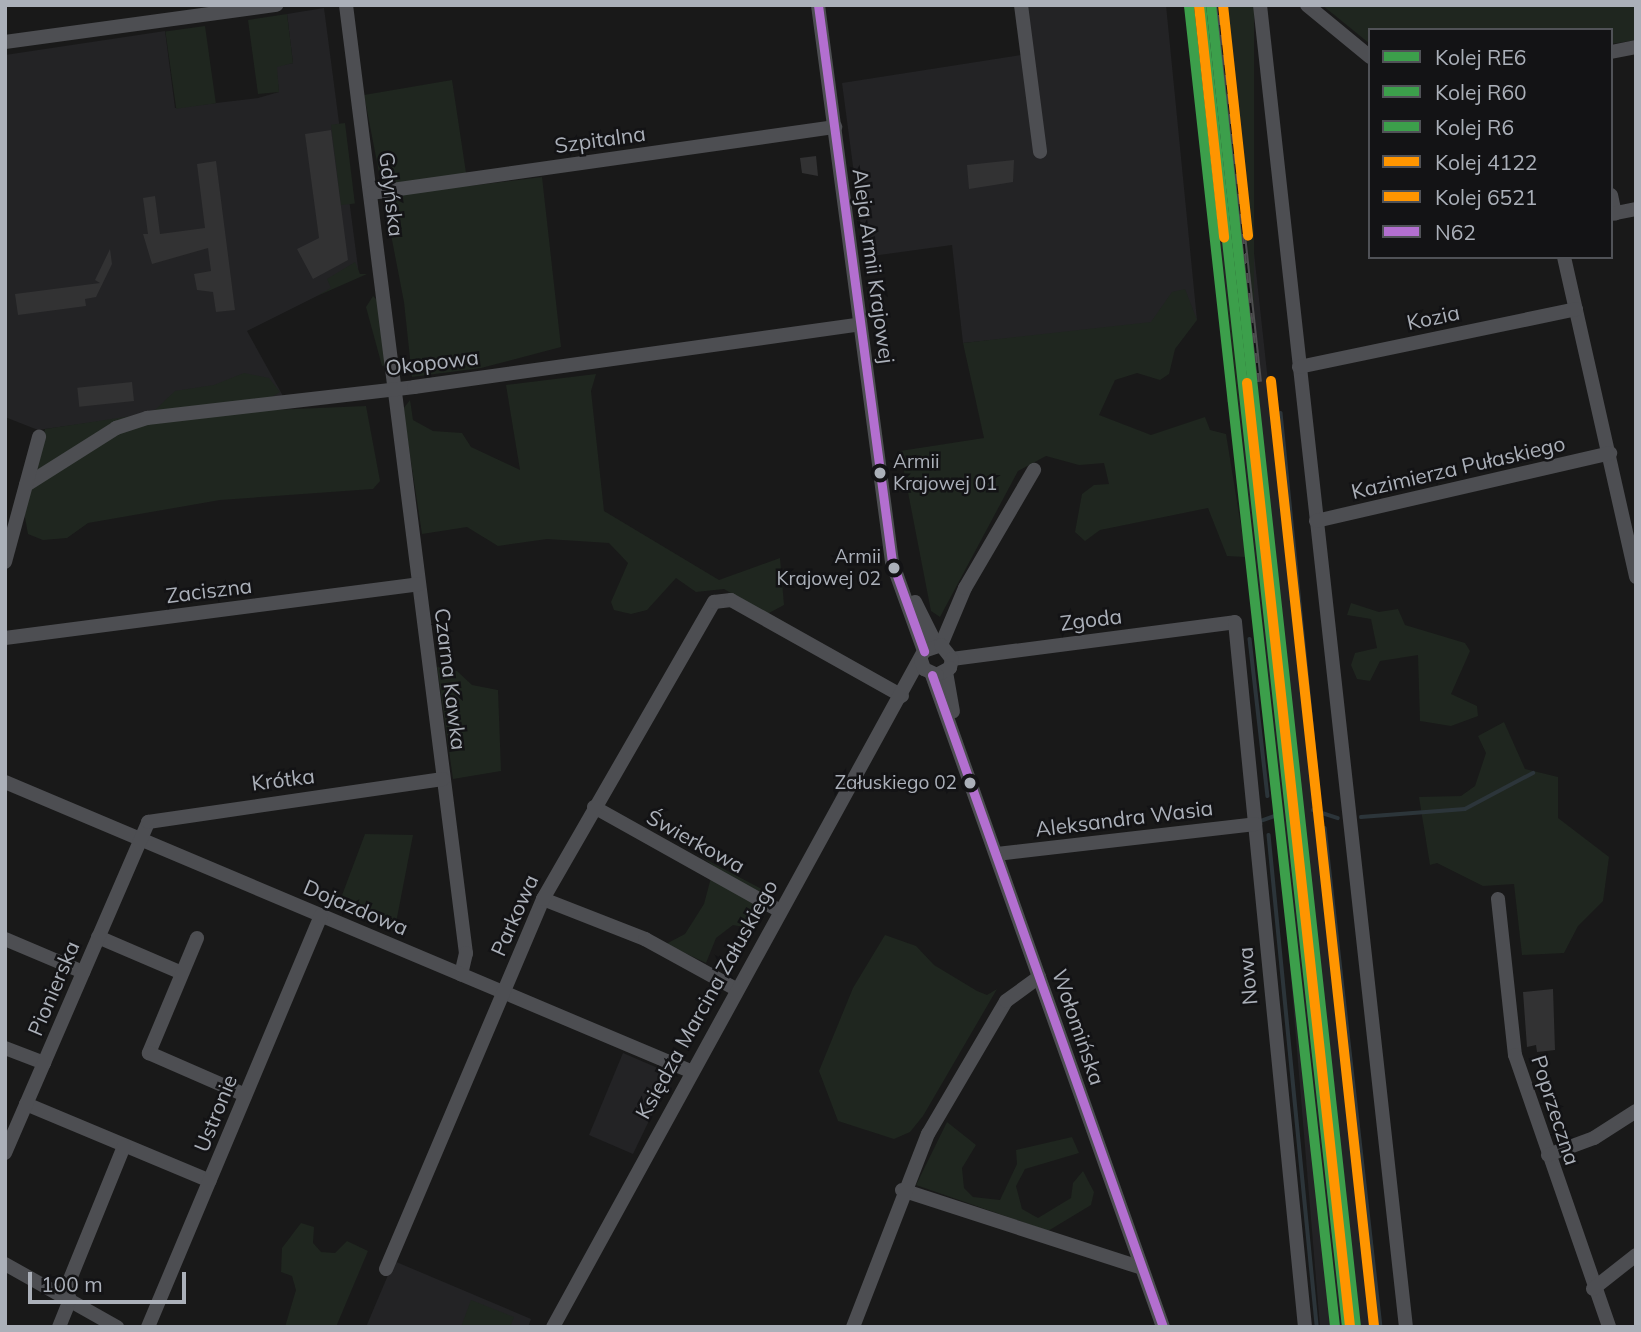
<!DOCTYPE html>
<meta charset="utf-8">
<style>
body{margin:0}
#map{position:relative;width:1641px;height:1332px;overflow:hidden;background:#191919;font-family:Mulish,sans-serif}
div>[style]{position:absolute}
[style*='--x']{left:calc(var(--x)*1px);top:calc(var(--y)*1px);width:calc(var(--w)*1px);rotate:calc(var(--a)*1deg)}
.built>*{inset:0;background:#232325}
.green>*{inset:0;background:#1f261f;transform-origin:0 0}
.stream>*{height:3.5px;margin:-1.75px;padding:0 1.75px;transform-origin:1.75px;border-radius:1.75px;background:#2c353a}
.building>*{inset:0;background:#323233;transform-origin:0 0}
.minor>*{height:14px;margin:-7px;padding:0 7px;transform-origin:7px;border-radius:7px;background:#4d4e52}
.rail>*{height:6px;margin-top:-3px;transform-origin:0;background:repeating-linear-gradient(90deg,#131315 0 10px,#4e4e50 0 20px);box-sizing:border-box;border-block:2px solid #4e4e50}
.bus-1>*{height:9px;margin:-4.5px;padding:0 4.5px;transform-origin:4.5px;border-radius:4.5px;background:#b36fd0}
.rail-1>*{height:10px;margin:-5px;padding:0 5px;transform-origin:5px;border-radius:5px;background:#3c9f4b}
.rail-2>*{height:10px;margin:-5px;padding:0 5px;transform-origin:5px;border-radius:5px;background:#3c9f4b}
.rail-3>*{height:10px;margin:-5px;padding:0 5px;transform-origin:5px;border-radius:5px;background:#3c9f4b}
.rail-4>*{height:10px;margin:-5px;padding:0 5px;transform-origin:5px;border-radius:5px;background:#ff9500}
.rail-5>*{height:10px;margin:-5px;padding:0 5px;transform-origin:5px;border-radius:5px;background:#ff9500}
.dots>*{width:19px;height:19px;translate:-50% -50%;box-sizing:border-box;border:4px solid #131315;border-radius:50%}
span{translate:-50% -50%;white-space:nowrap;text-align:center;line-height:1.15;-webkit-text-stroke:5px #131315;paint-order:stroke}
.bus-label{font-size:19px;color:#abb0b9}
.left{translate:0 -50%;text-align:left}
.right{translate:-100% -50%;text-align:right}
.street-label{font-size:21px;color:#abb0b9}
.frame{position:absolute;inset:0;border:7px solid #abb0b9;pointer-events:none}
.legend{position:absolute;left:1368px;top:28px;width:245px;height:231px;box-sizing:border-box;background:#131315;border:2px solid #505257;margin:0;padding:9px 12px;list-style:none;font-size:21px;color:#abb0b9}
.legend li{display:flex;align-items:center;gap:14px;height:35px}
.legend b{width:35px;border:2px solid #505257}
.scale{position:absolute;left:28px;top:1272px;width:158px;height:32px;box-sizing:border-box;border:4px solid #abb0b9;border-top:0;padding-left:9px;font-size:21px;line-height:24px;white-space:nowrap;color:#abb0b9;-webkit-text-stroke:5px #131315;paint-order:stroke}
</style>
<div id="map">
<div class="built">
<i style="clip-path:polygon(1021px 5px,1166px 5px,1197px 320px,963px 343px,952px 245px,865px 257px,842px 83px,1027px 54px)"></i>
<i style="clip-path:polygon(1189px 5px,1227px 5px,1371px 1327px,1320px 1327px,1280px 846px)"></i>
<i style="clip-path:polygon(324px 8px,359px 275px,247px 331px,283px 396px,38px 430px,5px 417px,5px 55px,165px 31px,175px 108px,258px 98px,279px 92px,276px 66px,293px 63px,287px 14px)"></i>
<i style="clip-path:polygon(623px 1053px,667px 1072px,668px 1081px,633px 1154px,589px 1135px)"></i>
<i style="clip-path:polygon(394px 1261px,531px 1319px,528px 1327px,366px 1327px)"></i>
</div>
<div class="green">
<i style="left:1227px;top:5px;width:27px;height:397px"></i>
<i style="clip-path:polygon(1322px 5px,1636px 5px,1636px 40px,1611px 44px,1611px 30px,1370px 30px,1370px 44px)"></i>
<i style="clip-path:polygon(287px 14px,293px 63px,277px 67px,279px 92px,258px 94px,248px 20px)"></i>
<i style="left:205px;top:26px;width:78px;height:40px;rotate:82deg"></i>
<i style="clip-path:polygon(452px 80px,468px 186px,542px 177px,561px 347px,481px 368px,412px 377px,404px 302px,364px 95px)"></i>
<i style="left:345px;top:123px;width:81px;height:14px;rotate:83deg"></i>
<i style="clip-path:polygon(355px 262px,360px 274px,367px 274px,317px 296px,331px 288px,327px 279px)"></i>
<i style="clip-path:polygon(1185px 289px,1197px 320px,1175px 349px,1169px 374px,1160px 380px,1137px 373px,1115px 380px,1099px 415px,1151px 435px,1205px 417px,1210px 430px,1226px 434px,1246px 557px,1227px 556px,1208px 508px,1100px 530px,1085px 541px,1075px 532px,1082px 494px,1094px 485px,1109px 484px,1104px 463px,1079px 465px,1046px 456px,1018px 471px,940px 617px,931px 611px,900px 451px,984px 438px,963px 343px,1151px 322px,1172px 292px)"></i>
<i style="clip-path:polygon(373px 296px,379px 302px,388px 365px,382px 366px,366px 307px)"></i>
<i style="clip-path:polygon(244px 373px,269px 378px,280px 392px,248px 411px,366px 406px,380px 481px,373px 489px,220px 500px,88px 523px,67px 538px,43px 540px,28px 534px,24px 512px,45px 429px,152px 413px,175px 391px,214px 385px)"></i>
<i style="clip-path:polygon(596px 374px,591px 391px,604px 511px,719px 580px,780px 558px,784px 605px,767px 614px,724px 589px,696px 592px,676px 578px,647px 610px,631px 614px,614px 610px,611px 602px,628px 563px,609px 543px,547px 539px,498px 546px,467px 527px,422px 534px,403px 409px,410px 400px,413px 420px,433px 431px,462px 433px,471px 447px,520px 470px,506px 385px)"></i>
<i style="clip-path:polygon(1351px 603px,1379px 612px,1398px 609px,1405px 625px,1465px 643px,1470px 651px,1451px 694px,1477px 706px,1478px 716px,1451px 726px,1420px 721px,1418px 655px,1380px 661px,1370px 681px,1357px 679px,1351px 665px,1355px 653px,1377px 648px,1371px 619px,1347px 615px)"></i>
<i style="clip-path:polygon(437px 667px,457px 671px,472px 685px,498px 690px,501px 771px,453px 779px)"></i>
<i style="clip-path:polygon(1504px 722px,1525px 769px,1558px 777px,1558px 818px,1609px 857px,1603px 901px,1578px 926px,1564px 953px,1522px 955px,1514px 884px,1483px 886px,1437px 863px,1430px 865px,1419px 797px,1461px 796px,1475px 786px,1486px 753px,1478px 736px)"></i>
<i style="clip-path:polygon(365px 834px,413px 835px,395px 928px,338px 906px)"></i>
<i style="clip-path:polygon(703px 858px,769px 893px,744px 927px,733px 925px,716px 938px,706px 963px,666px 944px,685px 934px,704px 904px,714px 866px)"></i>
<i style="clip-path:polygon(885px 935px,916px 946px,934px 965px,977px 991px,987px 995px,997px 989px,923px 1116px,910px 1132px,894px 1139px,838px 1121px,819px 1071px,853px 988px)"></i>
<i style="clip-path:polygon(947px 1122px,976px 1145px,962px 1168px,964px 1188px,973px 1197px,1000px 1200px,1017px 1164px,1016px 1150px,1072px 1137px,1079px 1153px,1025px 1169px,1016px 1186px,1022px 1209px,1038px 1218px,1071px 1198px,1073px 1183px,1083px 1171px,1094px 1192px,1091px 1205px,1048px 1231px,916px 1185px)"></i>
<i style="clip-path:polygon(301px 1223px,314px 1227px,313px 1243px,321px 1252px,335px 1253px,347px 1241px,368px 1251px,336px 1327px,285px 1327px,296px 1290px,292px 1276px,281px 1272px,282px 1248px)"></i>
<i style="clip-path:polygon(471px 1300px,514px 1317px,510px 1327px,461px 1327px)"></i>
</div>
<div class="stream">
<i style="--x:1281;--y:413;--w:381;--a:84.3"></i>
<i style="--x:1250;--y:639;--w:158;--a:83.5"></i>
<i style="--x:1313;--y:810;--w:26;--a:18"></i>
<i style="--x:1361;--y:817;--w:104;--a:-4.4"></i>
<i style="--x:1465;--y:809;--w:77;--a:-27.9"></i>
<i style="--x:1261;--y:821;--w:15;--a:-20"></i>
<i style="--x:1325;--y:828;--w:502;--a:83.6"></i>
<i style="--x:1269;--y:835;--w:494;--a:84.4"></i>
</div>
<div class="building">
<i style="clip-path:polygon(331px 130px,348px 260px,313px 279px,297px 249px,319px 238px,305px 134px)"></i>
<i style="clip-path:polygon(816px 156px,818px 176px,802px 173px,800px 158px)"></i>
<i style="clip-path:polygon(1014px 160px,1013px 182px,969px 189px,967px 165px)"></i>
<i style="clip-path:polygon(216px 161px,235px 310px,216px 312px,213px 292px,197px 290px,194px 274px,211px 271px,208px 248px,152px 264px,143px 234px,148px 234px,143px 198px,155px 196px,160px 234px,205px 228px,197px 164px)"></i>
<i style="clip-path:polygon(110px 249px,112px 264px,96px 297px,85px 299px,86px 306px,18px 315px,15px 294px,100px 283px,95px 280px)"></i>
<i style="left:132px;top:382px;width:19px;height:55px;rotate:84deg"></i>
<i style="clip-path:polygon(1553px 989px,1555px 1050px,1537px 1052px,1536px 1045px,1527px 1047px,1523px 992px)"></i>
</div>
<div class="minor">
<i style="--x:346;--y:5;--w:956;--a:82.79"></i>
<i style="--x:466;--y:953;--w:22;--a:103"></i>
<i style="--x:818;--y:5;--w:562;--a:82.43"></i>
<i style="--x:892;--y:562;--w:95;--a:70.2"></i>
<i style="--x:1021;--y:5;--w:148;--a:82.6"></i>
<i style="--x:1260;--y:5;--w:1330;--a:83.7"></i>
<i style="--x:1307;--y:5;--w:82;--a:39.5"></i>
<i style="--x:5;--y:42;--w:274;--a:-7.8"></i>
<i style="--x:1611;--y:52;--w:25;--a:-11"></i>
<i style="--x:371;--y:193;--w:469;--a:-8.1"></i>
<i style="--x:1611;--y:195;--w:19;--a:78"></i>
<i style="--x:1611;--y:214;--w:25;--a:-11"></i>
<i style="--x:1564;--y:257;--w:328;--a:77.3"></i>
<i style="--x:1299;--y:367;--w:283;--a:-11.8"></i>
<i style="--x:26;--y:485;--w:107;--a:-32.3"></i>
<i style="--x:116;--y:428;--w:33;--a:-18"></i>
<i style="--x:147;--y:418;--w:269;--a:-6.6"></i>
<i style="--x:414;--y:387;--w:450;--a:-8"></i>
<i style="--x:1316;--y:521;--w:302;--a:-13"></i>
<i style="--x:5;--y:562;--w:130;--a:-74.8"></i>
<i style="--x:915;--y:602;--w:47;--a:63.4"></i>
<i style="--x:5;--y:638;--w:417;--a:-7.4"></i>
<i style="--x:941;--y:645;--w:62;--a:-67.2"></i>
<i style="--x:965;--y:588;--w:137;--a:-59.7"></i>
<i style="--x:952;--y:659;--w:285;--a:-7.4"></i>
<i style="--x:1235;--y:622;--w:708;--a:84.33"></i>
<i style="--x:946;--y:672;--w:40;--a:80"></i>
<i style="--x:932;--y:675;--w:692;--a:70.49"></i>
<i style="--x:5;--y:782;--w:743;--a:22.87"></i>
<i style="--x:594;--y:807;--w:213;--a:29.2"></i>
<i style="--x:997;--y:854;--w:260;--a:-6.6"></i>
<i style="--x:543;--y:899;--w:110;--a:21.4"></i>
<i style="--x:645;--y:939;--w:104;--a:28.8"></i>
<i style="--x:1498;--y:899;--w:157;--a:83.8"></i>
<i style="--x:1515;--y:1055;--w:288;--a:70.9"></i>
<i style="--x:98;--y:937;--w:91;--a:23.2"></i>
<i style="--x:197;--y:938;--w:125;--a:112.7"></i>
<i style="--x:149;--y:1053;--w:105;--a:23.6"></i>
<i style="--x:5;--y:939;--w:85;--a:22.9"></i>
<i style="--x:5;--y:1048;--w:42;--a:21"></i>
<i style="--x:26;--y:1104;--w:199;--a:22.7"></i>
<i style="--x:5;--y:1153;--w:361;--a:-66.6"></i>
<i style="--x:148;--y:822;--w:298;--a:-8.3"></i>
<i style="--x:1548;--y:1155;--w:49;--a:-20.3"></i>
<i style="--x:1594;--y:1138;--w:50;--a:-32.7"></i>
<i style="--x:902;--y:1190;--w:249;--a:18"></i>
<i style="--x:5;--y:1264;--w:129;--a:29.4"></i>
<i style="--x:386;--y:1269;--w:402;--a:-67"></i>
<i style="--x:543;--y:899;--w:343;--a:-60.1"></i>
<i style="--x:714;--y:602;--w:17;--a:-7"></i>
<i style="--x:731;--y:600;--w:196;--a:29.3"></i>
<i style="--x:1593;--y:1289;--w:55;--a:-38.3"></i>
<i style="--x:59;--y:1327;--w:29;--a:-68"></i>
<i style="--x:70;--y:1300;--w:12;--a:-110"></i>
<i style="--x:66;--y:1289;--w:154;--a:-67.9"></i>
<i style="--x:148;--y:1327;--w:447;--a:-67.2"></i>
<i style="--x:553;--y:1327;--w:771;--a:-61.24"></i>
<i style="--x:924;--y:651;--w:18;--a:-19"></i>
<i style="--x:941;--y:645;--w:18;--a:52"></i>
<i style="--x:952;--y:659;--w:9;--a:103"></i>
<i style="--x:950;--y:668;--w:15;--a:152"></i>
<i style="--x:937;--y:675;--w:14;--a:-155"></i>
<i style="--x:924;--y:669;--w:9;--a:-108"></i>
<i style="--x:853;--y:1327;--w:207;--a:-68.8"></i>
<i style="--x:928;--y:1134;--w:154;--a:-59.6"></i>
<i style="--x:1006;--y:1001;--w:41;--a:-36"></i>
</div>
<div class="rail">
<i style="--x:1218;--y:5;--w:379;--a:83.8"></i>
</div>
<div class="bus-1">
<i style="--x:818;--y:5;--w:562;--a:82.43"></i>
<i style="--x:892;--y:562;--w:95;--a:70.2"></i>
<i style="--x:932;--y:675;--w:692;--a:70.49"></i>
</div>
<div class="rail-1">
<i style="--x:1211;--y:5;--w:1330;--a:83.74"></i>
</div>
<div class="rail-2">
<i style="--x:1201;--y:5;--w:1330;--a:83.7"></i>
</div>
<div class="rail-3">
<i style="--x:1189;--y:6;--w:1329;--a:83.69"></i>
</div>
<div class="rail-4">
<i style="--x:1199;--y:6;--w:233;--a:83.8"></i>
<i style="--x:1247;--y:383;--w:950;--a:83.77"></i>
</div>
<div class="rail-5">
<i style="--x:1223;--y:5;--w:232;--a:83.8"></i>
<i style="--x:1271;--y:381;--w:951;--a:83.78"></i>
</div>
<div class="dots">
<i style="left:880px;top:473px;background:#abb0b9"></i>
<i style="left:894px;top:568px;background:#abb0b9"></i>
<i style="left:970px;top:783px;background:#abb0b9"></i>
</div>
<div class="bus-label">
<span class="left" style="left:893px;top:473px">Armii<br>Krajowej 01</span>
<span class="right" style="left:881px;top:568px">Armii<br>Krajowej 02</span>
<span class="right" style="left:957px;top:783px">Załuskiego 02</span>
</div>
<div class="street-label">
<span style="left:600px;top:139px;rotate:-8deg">Szpitalna</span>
<span style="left:392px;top:194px;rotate:83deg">Gdyńska</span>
<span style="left:874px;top:266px;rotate:82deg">Aleja Armii Krajowej</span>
<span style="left:1433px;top:317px;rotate:-12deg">Kozia</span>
<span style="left:432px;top:362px;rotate:-7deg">Okopowa</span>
<span style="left:1458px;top:467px;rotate:-13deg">Kazimierza Pułaskiego</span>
<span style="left:209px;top:590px;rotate:-7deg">Zaciszna</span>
<span style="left:1091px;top:619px;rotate:-7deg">Zgoda</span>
<span style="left:451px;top:679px;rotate:83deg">Czarna Kawka</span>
<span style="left:283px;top:779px;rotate:-7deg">Krótka</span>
<span style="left:1124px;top:818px;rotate:-7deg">Aleksandra Wasia</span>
<span style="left:696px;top:841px;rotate:29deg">Świerkowa</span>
<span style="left:356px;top:907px;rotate:23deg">Dojazdowa</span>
<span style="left:514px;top:915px;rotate:-66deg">Parkowa</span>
<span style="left:1247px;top:976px;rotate:-95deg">Nowa</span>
<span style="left:53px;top:988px;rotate:-67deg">Pionierska</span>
<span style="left:706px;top:999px;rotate:-61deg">Księdza Marcina Załuskiego</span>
<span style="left:1079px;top:1027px;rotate:71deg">Wołomińska</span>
<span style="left:1556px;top:1110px;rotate:72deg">Poprzeczna</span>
<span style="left:215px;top:1113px;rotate:-68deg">Ustronie</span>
</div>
<div class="frame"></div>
<ul class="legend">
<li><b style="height:9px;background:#3c9f4b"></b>Kolej RE6</li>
<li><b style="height:9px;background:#3c9f4b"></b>Kolej R60</li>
<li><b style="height:9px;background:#3c9f4b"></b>Kolej R6</li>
<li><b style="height:9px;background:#ff9500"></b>Kolej 4122</li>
<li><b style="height:9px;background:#ff9500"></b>Kolej 6521</li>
<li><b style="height:9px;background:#b36fd0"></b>N62</li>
</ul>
<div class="scale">100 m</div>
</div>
